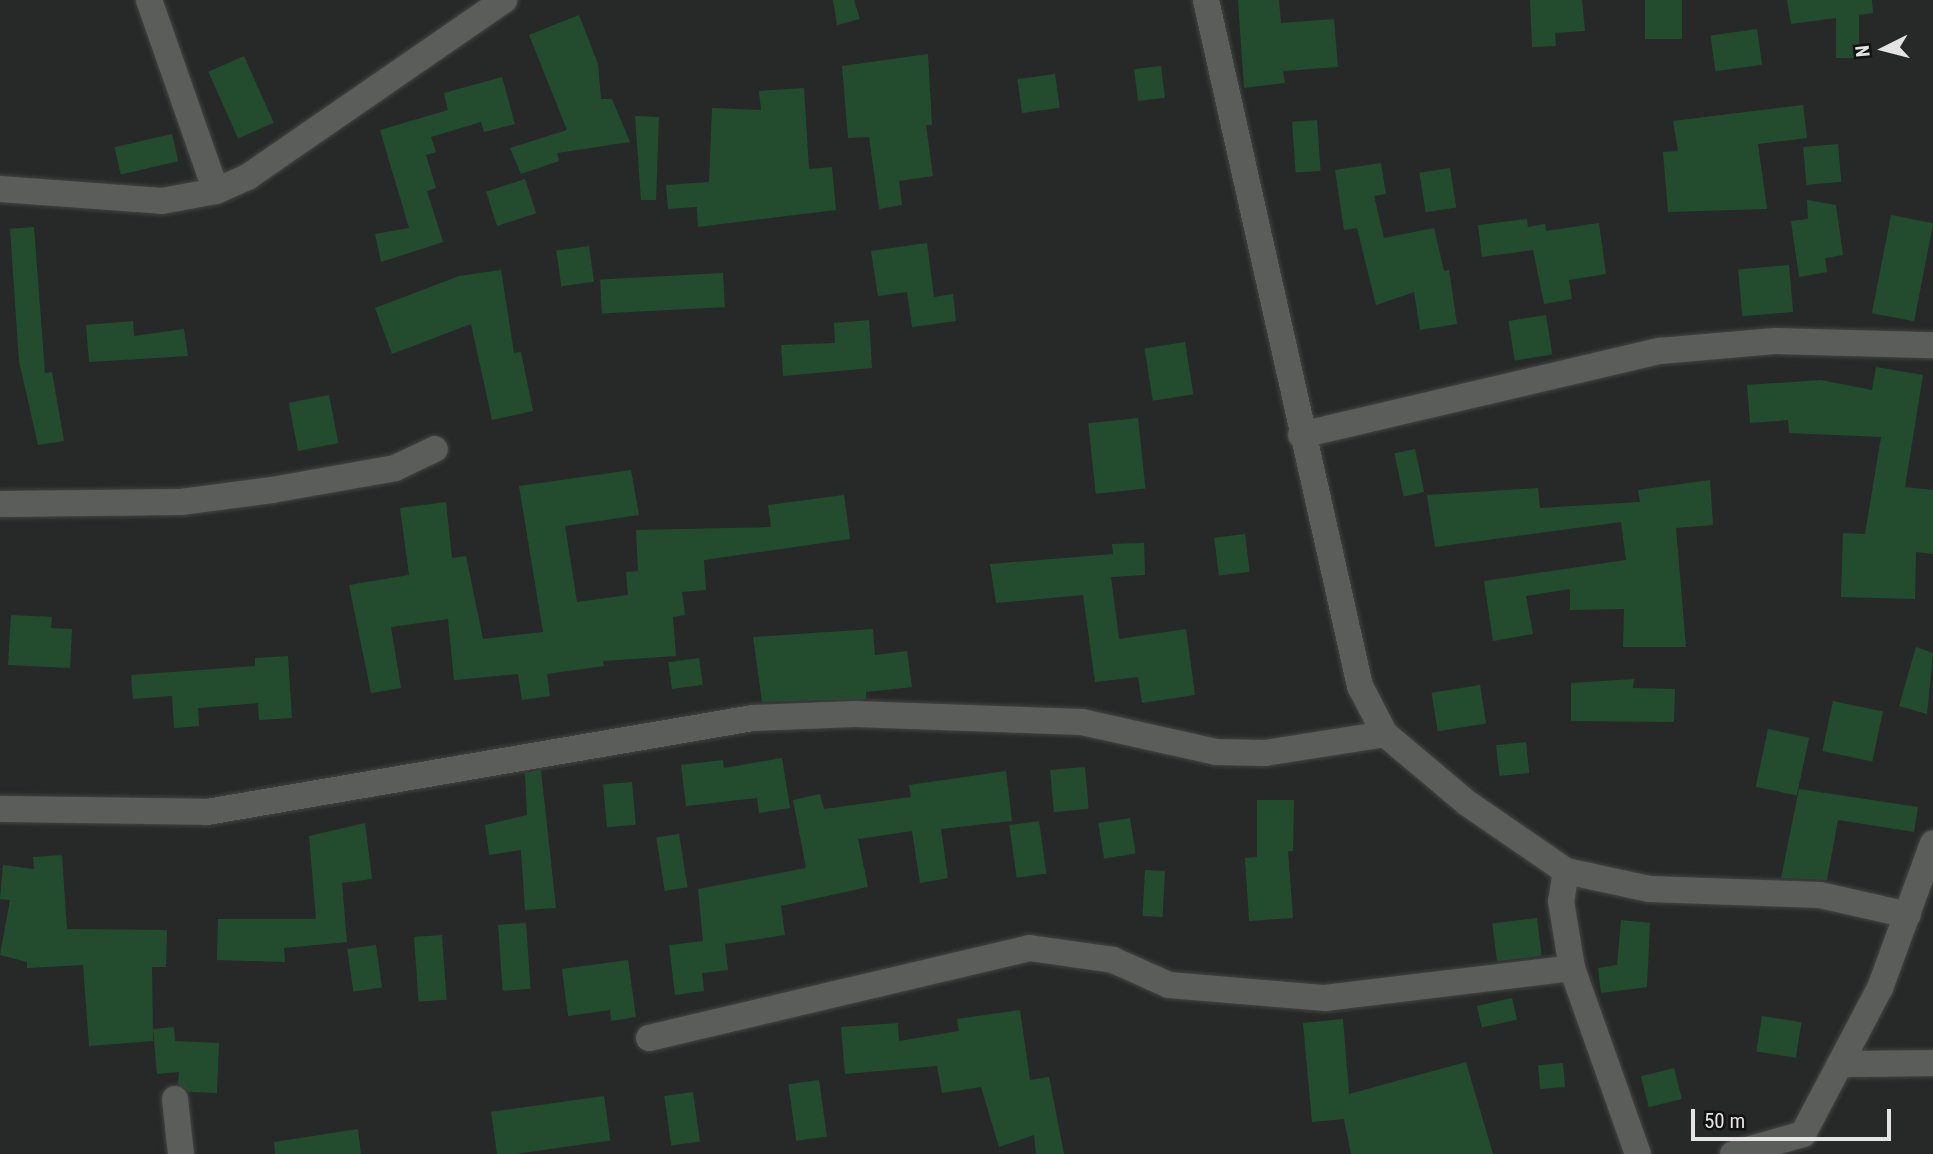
<!DOCTYPE html>
<style>
body{margin:0}
#map{position:relative;width:1933px;height:1154px;overflow:hidden;background:#272928;font-family:"Roboto Condensed",sans-serif}
div>[style]{position:absolute}
[style*='--x']{left:calc(var(--x)*1px);top:calc(var(--y)*1px);width:calc(var(--w)*1px);rotate:calc(var(--a)*1deg)}
.building>*{inset:0;background:#234c2f;transform-origin:0 0}
.roads{filter:drop-shadow(0 0 2px #434443) drop-shadow(0 0 2px #434443)}
.street>*{height:26px;margin:-13px;padding:0 13px;transform-origin:13px;border-radius:13px;background:#5b5d5b}
span{translate:-50% -50%;white-space:nowrap;text-align:center;line-height:1.15;-webkit-text-stroke:7px #111211;paint-order:stroke}
.north{position:absolute;left:1849px;top:14px;width:70px;height:70px;-webkit-text-stroke:5px #111211;paint-order:stroke;rotate:264deg;font-size:19px;font-weight:700;line-height:28px;text-align:center;color:#e3e4e3}
.north::after{content:'';display:block;margin:auto;width:24px;height:32px;background:#e3e4e3;clip-path:polygon(50% 0,100% 100%,50% 72%,0 100%)}
.scale{position:absolute;left:1691px;top:1109px;width:200px;height:32px;box-sizing:border-box;border:4px solid #e3e4e3;border-top:0;padding-left:9px;font-size:21px;line-height:24px;white-space:nowrap;color:#e3e4e3;-webkit-text-stroke:5px #111211;paint-order:stroke}
</style>
<div id="map">
<div class="building">
<i style="clip-path:polygon(833px 0,854px 0,860px 19px,837px 25px)"></i>
<i style="clip-path:polygon(1238px 0,1279px 0,1281px 23px,1334px 19px,1338px 67px,1283px 71px,1285px 83px,1244px 88px)"></i>
<i style="clip-path:polygon(1530px 0,1582px 0,1585px 31px,1555px 33px,1556px 46px,1532px 47px)"></i>
<i style="left:1645px;top:0;width:37px;height:39px"></i>
<i style="clip-path:polygon(1787px 0,1872px 0,1873px 13px,1859px 15px,1859px 58px,1836px 58px,1836px 18px,1791px 24px)"></i>
<i style="clip-path:polygon(579px 15px,598px 64px,601px 99px,612px 99px,630px 142px,557px 153px,559px 161px,521px 174px,510px 148px,567px 130px,529px 35px)"></i>
<i style="left:1757px;top:29px;width:36px;height:47px;rotate:82deg"></i>
<i style="clip-path:polygon(928px 54px,932px 125px,926px 125px,933px 176px,899px 181px,902px 205px,879px 209px,869px 137px,848px 138px,842px 66px)"></i>
<i style="left:244px;top:56px;width:73px;height:39px;rotate:66deg"></i>
<i style="left:1161px;top:66px;width:32px;height:27px;rotate:83deg"></i>
<i style="left:1055px;top:74px;width:34px;height:38px;rotate:82deg"></i>
<i style="clip-path:polygon(502px 77px,515px 124px,484px 132px,481px 122px,431px 137px,436px 152px,426px 155px,436px 188px,427px 191px,443px 242px,381px 262px,375px 234px,409px 228px,380px 130px,448px 110px,444px 93px)"></i>
<i style="clip-path:polygon(804px 88px,809px 169px,832px 167px,836px 210px,698px 227px,697px 207px,668px 209px,666px 185px,709px 182px,712px 108px,761px 110px,759px 91px)"></i>
<i style="clip-path:polygon(1803px 105px,1807px 138px,1758px 144px,1767px 209px,1668px 212px,1663px 152px,1678px 151px,1673px 121px)"></i>
<i style="clip-path:polygon(635px 116px,659px 117px,656px 200px,641px 200px)"></i>
<i style="left:1317px;top:120px;width:51px;height:25px;rotate:86deg"></i>
<i style="left:172px;top:134px;width:28px;height:59px;rotate:77deg"></i>
<i style="left:1838px;top:144px;width:38px;height:35px;rotate:85deg"></i>
<i style="clip-path:polygon(1381px 163px,1386px 194px,1374px 196px,1384px 238px,1434px 228px,1444px 271px,1449px 270px,1457px 324px,1420px 330px,1414px 292px,1376px 305px,1357px 228px,1344px 230px,1335px 170px)"></i>
<i style="left:1450px;top:168px;width:40px;height:31px;rotate:81deg"></i>
<i style="left:525px;top:179px;width:36px;height:41px;rotate:72deg"></i>
<i style="clip-path:polygon(1807px 200px,1836px 205px,1843px 255px,1825px 258px,1827px 272px,1799px 277px,1791px 221px,1808px 219px)"></i>
<i style="left:1891px;top:215px;width:43px;height:100px;rotate:11deg"></i>
<i style="clip-path:polygon(1527px 219px,1528px 227px,1545px 224px,1546px 231px,1599px 223px,1606px 274px,1569px 280px,1572px 299px,1544px 304px,1533px 250px,1482px 257px,1478px 225px)"></i>
<i style="clip-path:polygon(34px 227px,45px 373px,52px 372px,64px 441px,38px 445px,19px 361px,10px 229px)"></i>
<i style="clip-path:polygon(927px 243px,934px 297px,953px 294px,956px 321px,912px 327px,907px 292px,878px 296px,871px 251px)"></i>
<i style="left:589px;top:246px;width:36px;height:33px;rotate:82deg"></i>
<i style="left:1789px;top:265px;width:47px;height:51px;rotate:85deg"></i>
<i style="clip-path:polygon(501px 270px,514px 353px,521px 352px,533px 411px,492px 420px,471px 324px,392px 354px,375px 308px,459px 276px)"></i>
<i style="left:723px;top:273px;width:34px;height:123px;rotate:87deg"></i>
<i style="left:1546px;top:315px;width:40px;height:38px;rotate:81deg"></i>
<i style="clip-path:polygon(869px 320px,872px 368px,783px 376px,781px 345px,835px 343px,834px 323px)"></i>
<i style="clip-path:polygon(133px 321px,134px 336px,184px 329px,188px 356px,89px 362px,86px 325px)"></i>
<i style="left:1185px;top:342px;width:53px;height:41px;rotate:81deg"></i>
<i style="clip-path:polygon(1876px 367px,1923px 375px,1905px 487px,1933px 490px,1933px 554px,1916px 552px,1915px 599px,1841px 597px,1843px 533px,1865px 534px,1881px 437px,1789px 433px,1788px 420px,1750px 423px,1747px 385px,1821px 380px,1872px 390px)"></i>
<i style="left:329px;top:395px;width:49px;height:41px;rotate:79deg"></i>
<i style="left:1138px;top:418px;width:71px;height:50px;rotate:84deg"></i>
<i style="left:1415px;top:449px;width:44px;height:21px;rotate:78deg"></i>
<i style="clip-path:polygon(631px 470px,639px 515px,565px 526px,577px 602px,628px 595px,626px 572px,638px 571px,636px 530px,771px 527px,768px 505px,844px 495px,850px 539px,704px 560px,706px 590px,682px 592px,685px 615px,673px 617px,676px 656px,603px 661px,604px 666px,547px 674px,550px 696px,522px 700px,518px 674px,454px 680px,448px 619px,391px 627px,401px 688px,371px 693px,349px 585px,409px 575px,400px 508px,446px 502px,452px 558px,466px 556px,483px 639px,543px 632px,519px 486px)"></i>
<i style="clip-path:polygon(1710px 480px,1713px 525px,1676px 528px,1686px 647px,1623px 647px,1624px 609px,1570px 610px,1570px 589px,1526px 596px,1533px 634px,1493px 641px,1484px 581px,1626px 560px,1621px 522px,1435px 547px,1427px 495px,1538px 488px,1540px 508px,1640px 502px,1638px 490px)"></i>
<i style="left:1245px;top:534px;width:38px;height:31px;rotate:83deg"></i>
<i style="clip-path:polygon(1144px 543px,1145px 575px,1111px 577px,1119px 639px,1186px 629px,1195px 695px,1142px 703px,1138px 677px,1095px 682px,1083px 595px,996px 603px,990px 564px,1113px 554px,1112px 544px)"></i>
<i style="clip-path:polygon(11px 615px,52px 617px,51px 628px,72px 629px,70px 668px,8px 665px)"></i>
<i style="clip-path:polygon(873px 629px,875px 655px,907px 651px,912px 687px,866px 692px,866px 699px,762px 702px,753px 637px)"></i>
<i style="clip-path:polygon(1916px 647px,1933px 653px,1927px 714px,1899px 706px)"></i>
<i style="clip-path:polygon(288px 656px,292px 718px,259px 720px,258px 703px,198px 708px,199px 726px,174px 728px,172px 696px,133px 699px,131px 675px,255px 666px,255px 658px)"></i>
<i style="left:699px;top:658px;width:27px;height:31px;rotate:82deg"></i>
<i style="clip-path:polygon(1634px 679px,1633px 688px,1675px 689px,1674px 722px,1571px 721px,1571px 683px)"></i>
<i style="left:1480px;top:685px;width:39px;height:49px;rotate:81deg"></i>
<i style="left:1833px;top:701px;width:51px;height:51px;rotate:12deg"></i>
<i style="left:1768px;top:729px;width:42px;height:59px;rotate:12deg"></i>
<i style="left:1526px;top:742px;width:31px;height:30px;rotate:84deg"></i>
<i style="clip-path:polygon(782px 758px,790px 808px,759px 813px,757px 798px,686px 806px,681px 765px,723px 760px,724px 768px)"></i>
<i style="left:1085px;top:767px;width:42px;height:35px;rotate:85deg"></i>
<i style="clip-path:polygon(541px 770px,556px 908px,525px 910px,521px 850px,489px 855px,485px 825px,527px 815px,525px 773px)"></i>
<i style="clip-path:polygon(1006px 771px,1012px 821px,941px 829px,948px 878px,920px 883px,912px 831px,858px 839px,868px 887px,781px 906px,785px 935px,725px 944px,728px 970px,702px 973px,704px 991px,675px 995px,669px 945px,703px 941px,698px 889px,806px 868px,793px 800px,820px 794px,824px 809px,911px 797px,909px 785px)"></i>
<i style="left:632px;top:782px;width:43px;height:29px;rotate:85deg"></i>
<i style="clip-path:polygon(1799px 789px,1918px 807px,1914px 832px,1838px 820px,1827px 880px,1781px 878px)"></i>
<i style="clip-path:polygon(1257px 800px,1294px 800px,1293px 851px,1288px 851px,1293px 918px,1249px 921px,1245px 858px,1257px 857px)"></i>
<i style="left:1130px;top:818px;width:36px;height:32px;rotate:81deg"></i>
<i style="left:1039px;top:821px;width:53px;height:30px;rotate:82deg"></i>
<i style="clip-path:polygon(365px 823px,372px 879px,342px 883px,347px 942px,284px 948px,285px 962px,217px 960px,218px 919px,316px 919px,309px 836px)"></i>
<i style="left:679px;top:834px;width:54px;height:23px;rotate:81deg"></i>
<i style="clip-path:polygon(62px 855px,67px 929px,167px 930px,166px 967px,152px 967px,153px 1041px,89px 1046px,83px 965px,27px 968px,27px 962px,0 955px,10px 900px,0 899px,3px 865px,34px 869px,33px 857px)"></i>
<i style="left:1145px;top:870px;width:20px;height:46px;rotate:3deg"></i>
<i style="left:1537px;top:918px;width:38px;height:45px;rotate:83deg"></i>
<i style="clip-path:polygon(1621px 920px,1650px 923px,1647px 987px,1601px 993px,1598px 968px,1617px 965px)"></i>
<i style="left:526px;top:923px;width:66px;height:28px;rotate:86deg"></i>
<i style="left:442px;top:935px;width:65px;height:28px;rotate:86deg"></i>
<i style="left:376px;top:945px;width:43px;height:29px;rotate:82deg"></i>
<i style="clip-path:polygon(628px 960px,636px 1017px,611px 1021px,610px 1010px,568px 1016px,562px 969px)"></i>
<i style="left:1512px;top:998px;width:22px;height:36px;rotate:77deg"></i>
<i style="clip-path:polygon(1020px 1010px,1030px 1080px,1049px 1077px,1064px 1154px,1036px 1154px,1034px 1135px,999px 1147px,981px 1087px,942px 1093px,937px 1066px,845px 1074px,841px 1027px,898px 1023px,899px 1041px,959px 1031px,957px 1019px)"></i>
<i style="left:1762px;top:1016px;width:40px;height:36px;rotate:9deg"></i>
<i style="clip-path:polygon(1343px 1019px,1349px 1094px,1466px 1062px,1493px 1154px,1351px 1154px,1344px 1119px,1312px 1122px,1303px 1023px)"></i>
<i style="clip-path:polygon(174px 1027px,175px 1041px,219px 1043px,217px 1093px,189px 1092px,178px 1084px,179px 1072px,157px 1074px,153px 1029px)"></i>
<i style="left:1563px;top:1063px;width:24px;height:25px;rotate:85deg"></i>
<i style="left:1674px;top:1068px;width:32px;height:34px;rotate:76deg"></i>
<i style="left:819px;top:1080px;width:57px;height:31px;rotate:82deg"></i>
<i style="left:693px;top:1092px;width:50px;height:29px;rotate:82deg"></i>
<i style="left:604px;top:1096px;width:45px;height:114px;rotate:82deg"></i>
<i style="clip-path:polygon(358px 1129px,361px 1154px,275px 1154px,274px 1142px)"></i>
</div>
<div class="roads">
<div class="street">
<i style="--x:149;--y:0;--w:202;--a:70.7"></i>
<i style="--x:1206;--y:0;--w:703;--a:77.35"></i>
<i style="--x:1360;--y:686;--w:54;--a:62.5"></i>
<i style="--x:1385;--y:734;--w:107;--a:40.1"></i>
<i style="--x:1467;--y:803;--w:120;--a:34.5"></i>
<i style="--x:1566;--y:871;--w:85;--a:12.2"></i>
<i style="--x:1649;--y:889;--w:171;--a:2"></i>
<i style="--x:1820;--y:895;--w:90;--a:12.8"></i>
<i style="--x:0;--y:189;--w:162;--a:4.2"></i>
<i style="--x:162;--y:201;--w:55;--a:-10.5"></i>
<i style="--x:216;--y:191;--w:36;--a:-24"></i>
<i style="--x:249;--y:176;--w:310;--a:-34.6"></i>
<i style="--x:1301;--y:435;--w:369;--a:-13.2"></i>
<i style="--x:1660;--y:351;--w:115;--a:-5"></i>
<i style="--x:1775;--y:341;--w:158;--a:1.5"></i>
<i style="--x:0;--y:504;--w:181;--a:-0.6"></i>
<i style="--x:181;--y:502;--w:92;--a:-7.5"></i>
<i style="--x:272;--y:490;--w:125;--a:-10.1"></i>
<i style="--x:395;--y:468;--w:44;--a:-25.4"></i>
<i style="--x:0;--y:809;--w:207;--a:0.8"></i>
<i style="--x:207;--y:812;--w:554;--a:-9.77"></i>
<i style="--x:753;--y:718;--w:102;--a:-2.2"></i>
<i style="--x:855;--y:714;--w:227;--a:2"></i>
<i style="--x:1082;--y:722;--w:137;--a:12.6"></i>
<i style="--x:1216;--y:752;--w:49;--a:1.2"></i>
<i style="--x:1265;--y:753;--w:121;--a:-9"></i>
<i style="--x:1566;--y:871;--w:30;--a:99"></i>
<i style="--x:1561;--y:901;--w:68;--a:80.7"></i>
<i style="--x:1572;--y:968;--w:197;--a:70.5"></i>
<i style="--x:649;--y:1038;--w:391;--a:-13.3"></i>
<i style="--x:1029;--y:948;--w:85;--a:8.1"></i>
<i style="--x:1113;--y:960;--w:61;--a:24.1"></i>
<i style="--x:1169;--y:985;--w:157;--a:4.8"></i>
<i style="--x:1325;--y:998;--w:249;--a:-6.9"></i>
<i style="--x:1840;--y:1064;--w:93;--a:-0.6"></i>
<i style="--x:175;--y:1099;--w:55;--a:83.8"></i>
<i style="--x:1733;--y:1154;--w:73;--a:-15.9"></i>
<i style="--x:1803;--y:1134;--w:165;--a:-62.2"></i>
<i style="--x:1880;--y:988;--w:154;--a:-69.9"></i>
</div>
</div>
<div class="north">N</div>
<div class="scale">50 m</div>
</div>
